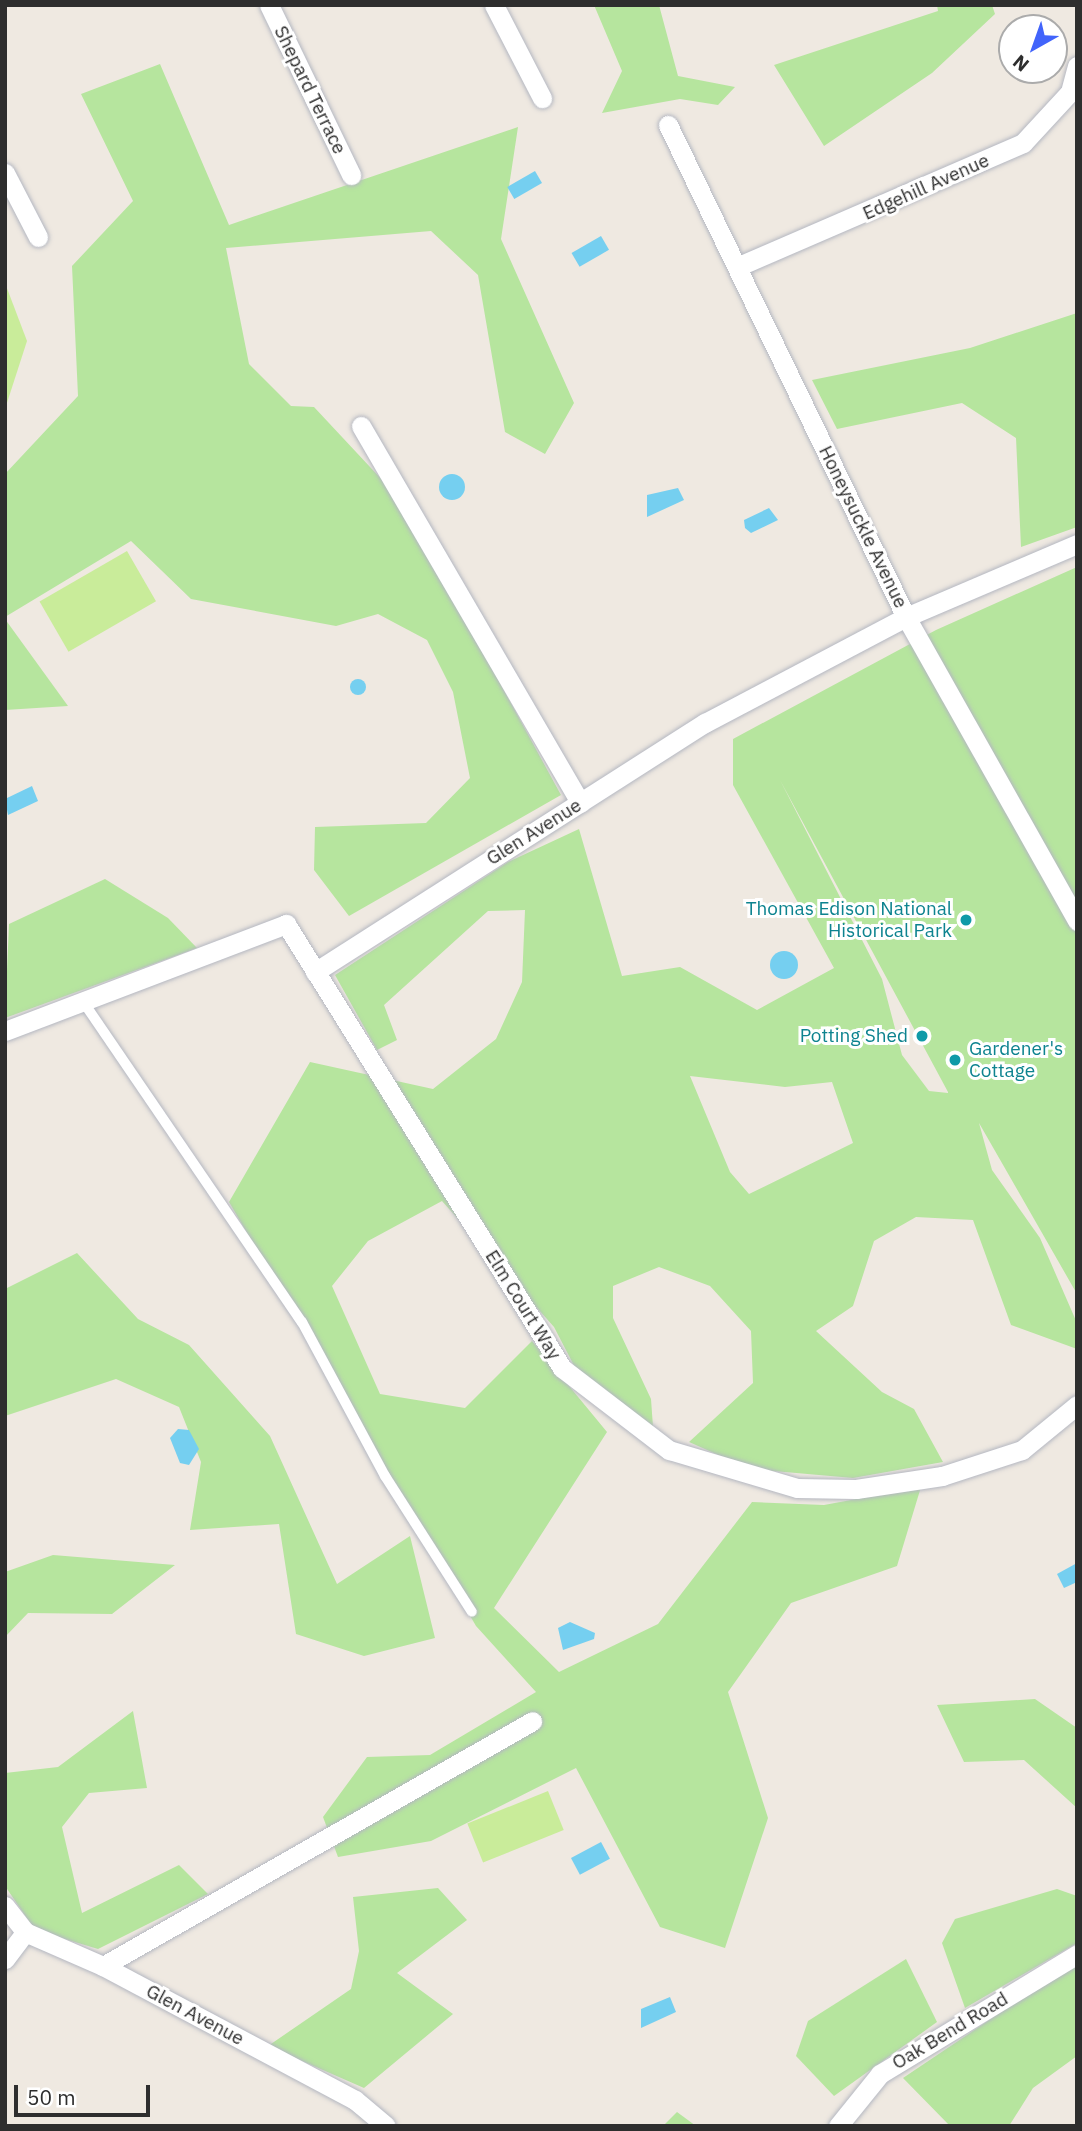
<!DOCTYPE html>
<style>
body{margin:0}
#map{position:relative;width:1082px;height:2131px;overflow:hidden;background:#efe9e1;font-family:"IBM Plex Sans",sans-serif}
div>[style]{position:absolute}
[style*='--x']{left:calc(var(--x)*1px);top:calc(var(--y)*1px);width:calc(var(--w)*1px);rotate:calc(var(--a)*1deg)}
.green>*{inset:0;background:#b6e59e}
.pitch>*{inset:0;background:#c9ec9a;transform-origin:0 0}
.water>*{inset:0;background:#75cff0;transform-origin:0 0}
.round{border-radius:50%}
.roads{filter:drop-shadow(0 0 2px #b4b7c1) drop-shadow(0 0 2px #b4b7c1)}
.service>*{height:10px;margin:-5px;padding:0 5px;transform-origin:5px;border-radius:5px;background:#fff}
.minor>*{height:19px;margin:-9.5px;padding:0 9.5px;transform-origin:9.5px;border-radius:9.5px;background:#fff}
.dots>*{width:19px;height:19px;translate:-50% -50%;box-sizing:border-box;border:4px solid #fff;border-radius:50%}
span{translate:-50% -50%;white-space:nowrap;text-align:center;line-height:1.15;-webkit-text-stroke:6px #fff;paint-order:stroke}
.street-label{font-size:19px;color:#2e2e2e}
.culture-label{font-size:19px;color:#0d838f}
.right{translate:-100% -50%;text-align:right}
.left{translate:0 -50%;text-align:left}
.frame{position:absolute;inset:0;border:7px solid #2e2e2e;pointer-events:none}
.north{position:absolute;left:998px;top:14px;width:70px;height:70px;box-sizing:border-box;background:#fff;border:2px solid #ababab;border-radius:50%;rotate:220deg;font-size:19px;font-weight:700;line-height:28px;text-align:center;color:#2e2e2e}
.north::after{content:'';display:block;margin:auto;width:24px;height:32px;background:#4264fb;clip-path:polygon(50% 0,100% 100%,50% 72%,0 100%)}
.scale{position:absolute;left:14px;top:2085px;width:136px;height:32px;box-sizing:border-box;border:4px solid #2e2e2e;border-top:0;padding-left:9px;font-size:21px;line-height:24px;white-space:nowrap;color:#2e2e2e;-webkit-text-stroke:5px #fff;paint-order:stroke}
</style>
<div id="map">
<div class="green">
<i style="clip-path:polygon(594px 5px,659px 5px,678px 76px,735px 87px,718px 105px,680px 99px,602px 113px,622px 71px)"></i>
<i style="clip-path:polygon(937px 5px,992px 5px,995px 14px,932px 73px,824px 146px,774px 65px,938px 11px)"></i>
<i style="clip-path:polygon(160px 64px,229px 225px,518px 127px,501px 239px,574px 403px,545px 454px,505px 432px,478px 275px,431px 231px,226px 248px,249px 364px,291px 406px,314px 407px,399px 498px,561px 795px,349px 916px,314px 870px,315px 827px,426px 823px,470px 778px,453px 692px,427px 640px,378px 614px,336px 626px,191px 599px,131px 541px,5px 617px,5px 474px,78px 396px,72px 266px,133px 201px,81px 94px)"></i>
<i style="clip-path:polygon(1077px 313px,1077px 527px,1021px 547px,1016px 438px,962px 403px,837px 429px,812px 380px,970px 348px)"></i>
<i style="clip-path:polygon(evenodd,1077px 567px,1077px 1294px,979px 1123px,992px 1170px,1040px 1238px,1077px 1323px,1077px 1349px,1011px 1325px,973px 1220px,916px 1217px,874px 1241px,853px 1306px,816px 1331px,882px 1392px,914px 1409px,943px 1462px,853px 1478px,750px 1469px,689px 1442px,753px 1383px,751px 1331px,710px 1286px,659px 1267px,613px 1286px,613px 1318px,651px 1399px,653px 1427px,582px 1381px,554px 1327px,442px 1201px,368px 1241px,332px 1286px,380px 1394px,465px 1408px,532px 1341px,607px 1432px,494px 1608px,559px 1672px,658px 1624px,752px 1502px,824px 1505px,921px 1487px,897px 1566px,791px 1603px,728px 1692px,768px 1818px,725px 1948px,660px 1927px,576px 1768px,431px 1841px,338px 1857px,323px 1817px,367px 1757px,430px 1755px,536px 1692px,476px 1626px,229px 1202px,310px 1062px,433px 1089px,496px 1039px,522px 982px,525px 910px,488px 911px,384px 1005px,397px 1040px,377px 1050px,335px 975px,508px 862px,579px 829px,622px 976px,680px 967px,757px 1010px,834px 968px,733px 785px,733px 739px,936px 630px,1077px 567px,780px 780px,948px 1092px,948px 1093px,929px 1091px,902px 1055px,882px 979px,780px 780px,1077px 567px,690px 1076px,785px 1087px,832px 1082px,853px 1143px,749px 1194px,730px 1172px,690px 1076px)"></i>
<i style="clip-path:polygon(5px 619px,68px 706px,5px 710px)"></i>
<i style="clip-path:polygon(105px 879px,168px 918px,197px 948px,5px 1018px,9px 924px)"></i>
<i style="clip-path:polygon(77px 1253px,138px 1319px,189px 1345px,270px 1436px,337px 1584px,410px 1536px,435px 1638px,364px 1656px,296px 1634px,279px 1524px,190px 1530px,201px 1462px,179px 1407px,116px 1379px,5px 1416px,5px 1289px)"></i>
<i style="clip-path:polygon(53px 1555px,175px 1565px,112px 1614px,28px 1613px,5px 1637px,5px 1572px)"></i>
<i style="clip-path:polygon(1035px 1699px,1077px 1728px,1077px 1808px,1024px 1760px,964px 1762px,937px 1705px)"></i>
<i style="clip-path:polygon(133px 1711px,147px 1788px,89px 1793px,62px 1827px,82px 1913px,179px 1865px,208px 1894px,98px 1949px,35px 1930px,5px 1886px,5px 1773px,58px 1767px)"></i>
<i style="clip-path:polygon(438px 1888px,467px 1920px,397px 1973px,453px 2014px,364px 2088px,268px 2046px,351px 1989px,359px 1951px,353px 1897px)"></i>
<i style="clip-path:polygon(1057px 1889px,1077px 1896px,1077px 1943px,965px 2008px,942px 1943px,955px 1919px)"></i>
<i style="clip-path:polygon(906px 1959px,937px 2022px,834px 2096px,796px 2056px,808px 2021px)"></i>
<i style="clip-path:polygon(1077px 1961px,1077px 2056px,1033px 2088px,1009px 2126px,950px 2126px,903px 2078px)"></i>
<i style="clip-path:polygon(677px 2112px,696px 2126px,663px 2126px)"></i>
</div>
<div class="pitch">
<i style="clip-path:polygon(5px 283px,27px 341px,5px 409px)"></i>
<i style="left:127px;top:551px;width:58px;height:101px;rotate:60deg"></i>
<i style="left:548px;top:1791px;width:42px;height:87px;rotate:68deg"></i>
</div>
<div class="water">
<i style="left:535px;top:171px;width:14px;height:32px;rotate:60deg"></i>
<i style="left:601px;top:236px;width:16px;height:34px;rotate:60deg"></i>
<i class="round" style="left:439px;top:474px;width:26px;height:26px"></i>
<i style="clip-path:polygon(678px 488px,684px 500px,647px 517px,647px 495px)"></i>
<i style="clip-path:polygon(769px 508px,778px 520px,751px 533px,745px 528px,744px 520px)"></i>
<i class="round" style="left:350px;top:679px;width:16px;height:16px"></i>
<i style="clip-path:polygon(32px 786px,38px 801px,8px 815px,5px 799px)"></i>
<i class="round" style="left:770px;top:951px;width:28px;height:28px"></i>
<i style="clip-path:polygon(178px 1429px,189px 1430px,199px 1449px,189px 1465px,180px 1463px,170px 1438px)"></i>
<i style="clip-path:polygon(1077px 1563px,1077px 1582px,1064px 1588px,1057px 1574px)"></i>
<i style="clip-path:polygon(570px 1622px,595px 1633px,594px 1639px,563px 1650px,558px 1628px)"></i>
<i style="left:601px;top:1842px;width:19px;height:34px;rotate:62deg"></i>
<i style="clip-path:polygon(670px 1997px,676px 2012px,641px 2028px,641px 2009px)"></i>
</div>
<div class="roads">
<div class="service">
<i style="--x:82;--y:1000;--w:390;--a:55.7"></i>
<i style="--x:302;--y:1322;--w:175;--a:61.7"></i>
<i style="--x:385;--y:1476;--w:161;--a:57.4"></i>
</div>
<div class="minor">
<i style="--x:269;--y:5;--w:189;--a:64.2"></i>
<i style="--x:494;--y:5;--w:105;--a:62.7"></i>
<i style="--x:668;--y:125;--w:547;--a:64.19"></i>
<i style="--x:906;--y:617;--w:349;--a:60.6"></i>
<i style="--x:5;--y:173;--w:72;--a:62.7"></i>
<i style="--x:739;--y:266;--w:309;--a:-23.4"></i>
<i style="--x:1023;--y:143;--w:69;--a:-47.3"></i>
<i style="--x:1070;--y:92;--w:27;--a:-75"></i>
<i style="--x:361;--y:426;--w:436;--a:59.8"></i>
<i style="--x:315;--y:972;--w:463;--a:-32.6"></i>
<i style="--x:705;--y:723;--w:227;--a:-27.8"></i>
<i style="--x:906;--y:617;--w:186;--a:-23.1"></i>
<i style="--x:5;--y:1031;--w:301;--a:-20.8"></i>
<i style="--x:286;--y:924;--w:523;--a:58.13"></i>
<i style="--x:562;--y:1368;--w:135;--a:37.5"></i>
<i style="--x:669;--y:1450;--w:134;--a:16.5"></i>
<i style="--x:797;--y:1488;--w:59;--a:1"></i>
<i style="--x:856;--y:1489;--w:87;--a:-8.6"></i>
<i style="--x:942;--y:1476;--w:84;--a:-18"></i>
<i style="--x:1022;--y:1450;--w:71;--a:-39.3"></i>
<i style="--x:5;--y:1906;--w:33;--a:52"></i>
<i style="--x:25;--y:1932;--w:85;--a:23.6"></i>
<i style="--x:103;--y:1966;--w:285;--a:28"></i>
<i style="--x:355;--y:2100;--w:40;--a:40"></i>
<i style="--x:5;--y:1959;--w:34;--a:-53"></i>
<i style="--x:103;--y:1966;--w:494;--a:-29.7"></i>
<i style="--x:838;--y:2126;--w:67;--a:-51.1"></i>
<i style="--x:880;--y:2074;--w:231;--a:-31.3"></i>
</div>
</div>
<div class="dots">
<i style="left:966px;top:920px;background:#0f9aa8"></i>
<i style="left:922px;top:1036px;background:#0f9aa8"></i>
<i style="left:955px;top:1060px;background:#0f9aa8"></i>
</div>
<div class="street-label">
<span style="left:310px;top:90px;rotate:64deg">Shepard Terrace</span>
<span style="left:926px;top:187px;rotate:-24deg">Edgehill Avenue</span>
<span style="left:863px;top:527px;rotate:64deg">Honeysuckle Avenue</span>
<span style="left:534px;top:832px;rotate:-32deg">Glen Avenue</span>
<span style="left:523px;top:1305px;rotate:58deg">Elm Court Way</span>
<span style="left:195px;top:2015px;rotate:28deg">Glen Avenue</span>
<span style="left:950px;top:2031px;rotate:-31deg">Oak Bend Road</span>
</div>
<div class="culture-label">
<span class="right" style="left:952px;top:920px">Thomas Edison National<br>Historical Park</span>
<span class="right" style="left:908px;top:1036px">Potting Shed</span>
<span class="left" style="left:969px;top:1060px">Gardener's<br>Cottage</span>
</div>
<div class="frame"></div>
<div class="north">N</div>
<div class="scale">50 m</div>
</div>
